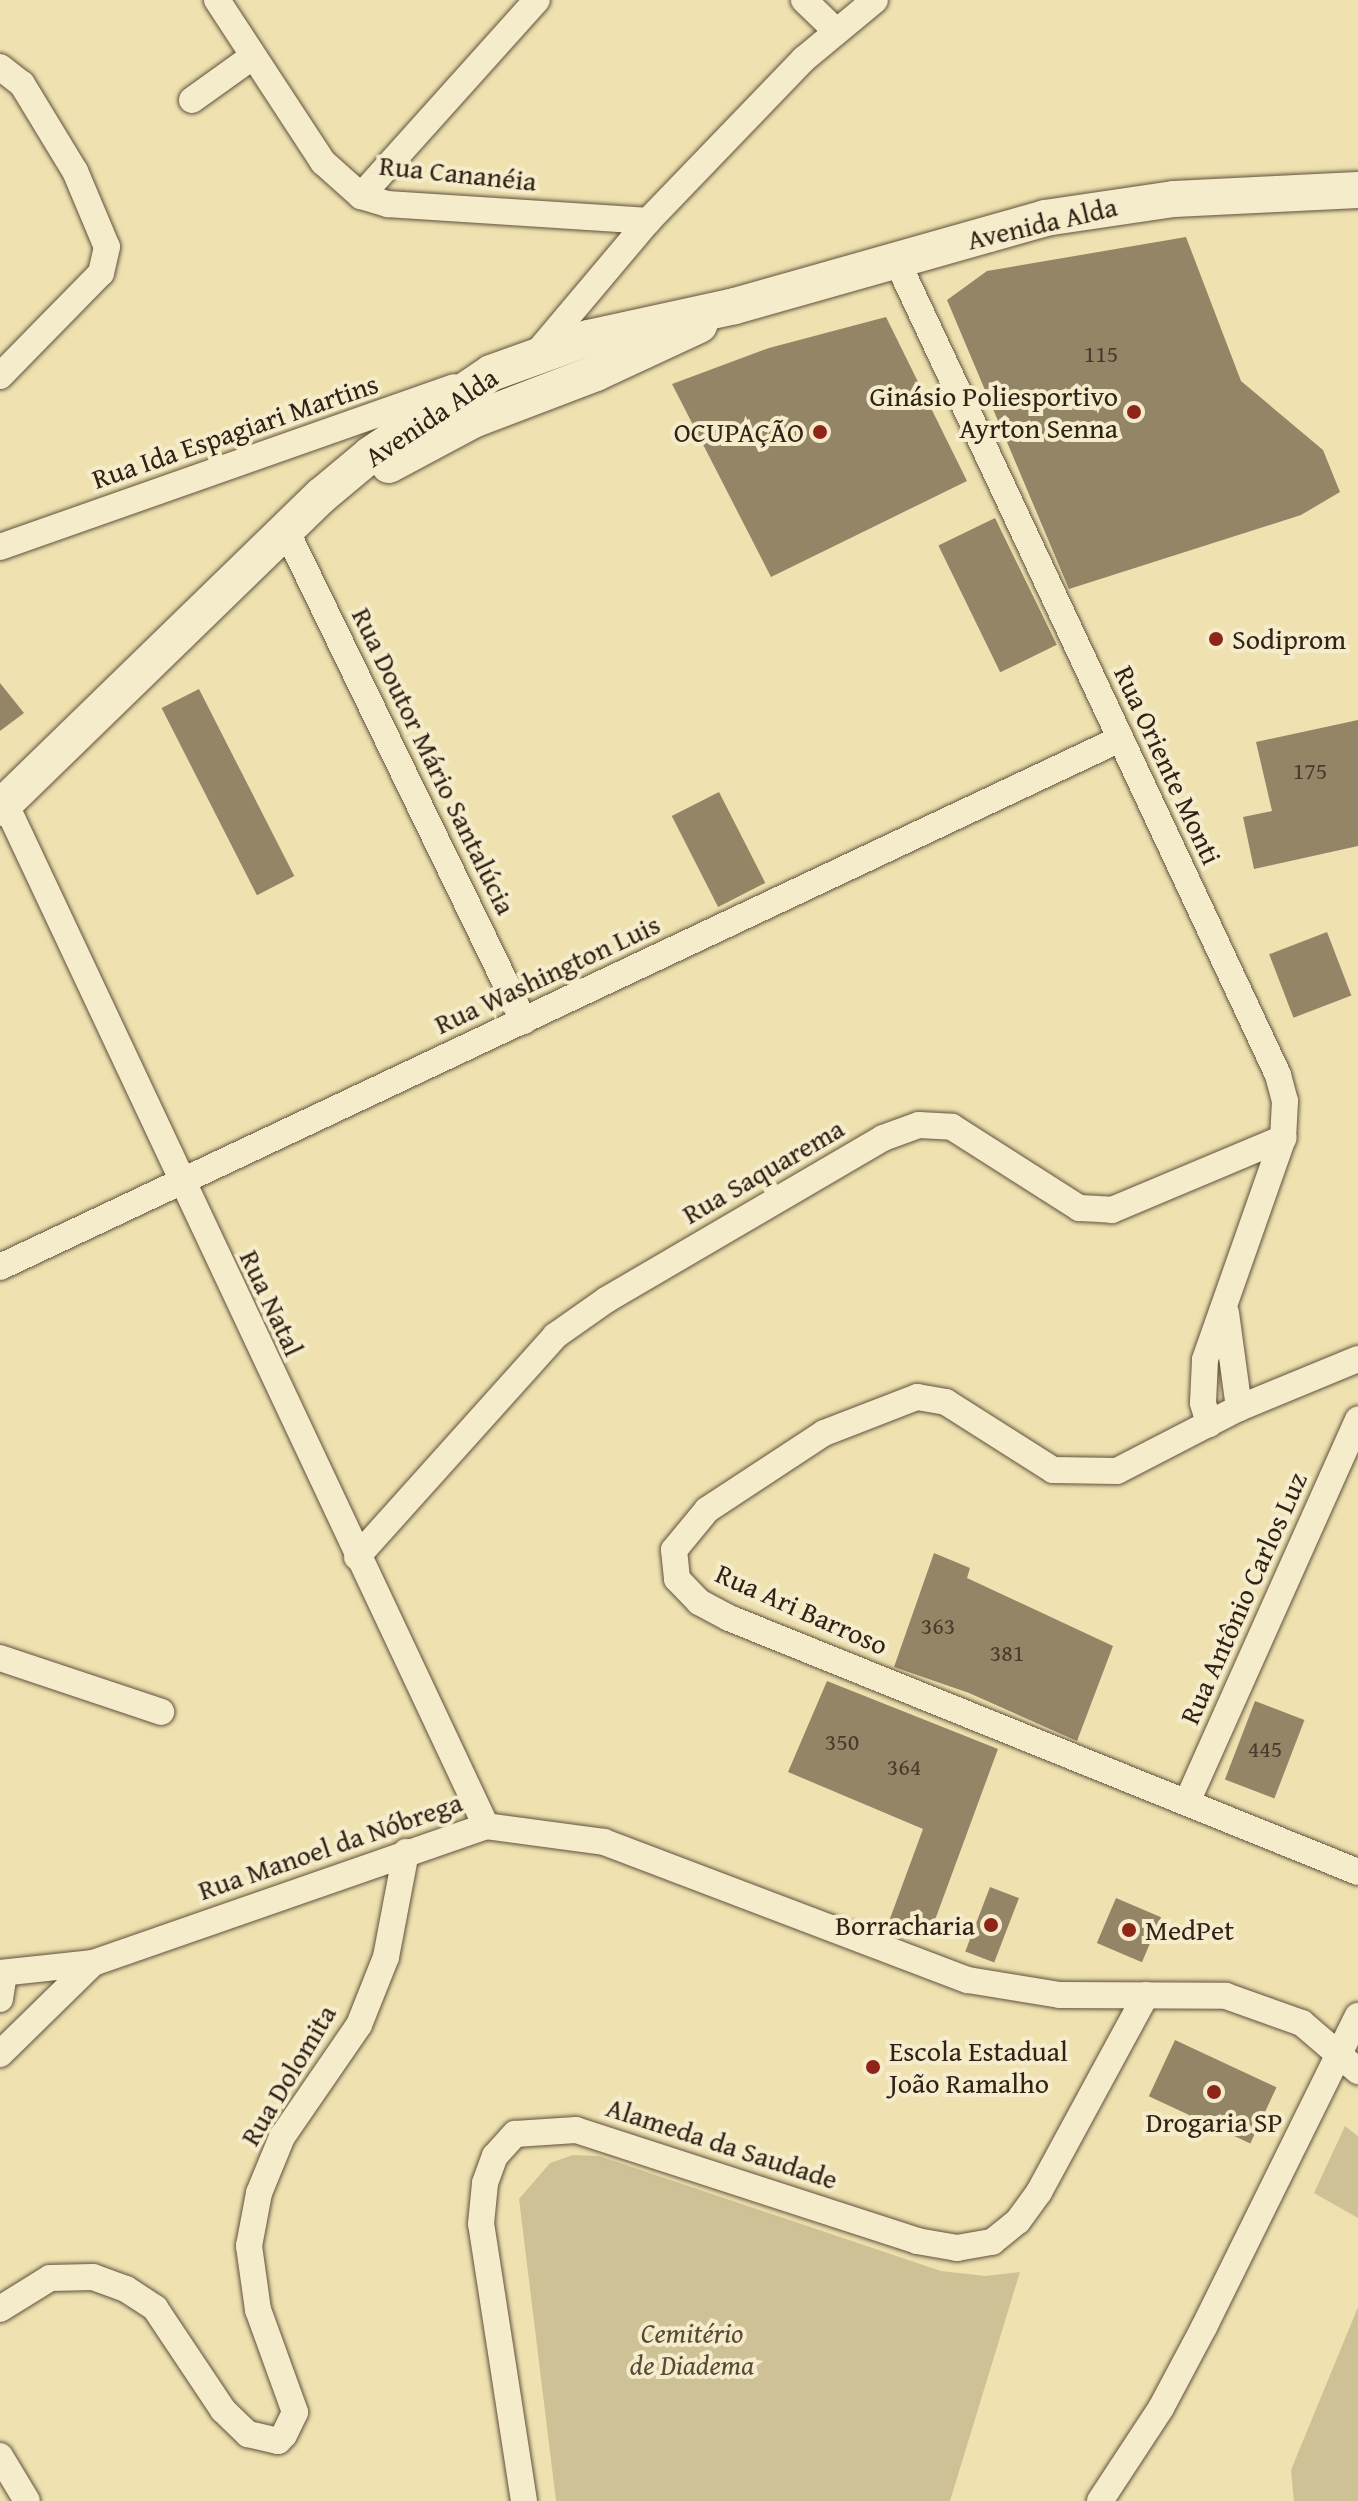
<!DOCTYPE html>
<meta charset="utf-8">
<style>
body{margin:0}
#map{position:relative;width:1358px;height:2501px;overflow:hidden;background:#efe2b0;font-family:"Gentium Book Plus",serif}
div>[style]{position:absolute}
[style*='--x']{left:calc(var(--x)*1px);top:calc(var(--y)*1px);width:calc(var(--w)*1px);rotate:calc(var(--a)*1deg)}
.green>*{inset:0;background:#cfc196}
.building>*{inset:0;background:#948567;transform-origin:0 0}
.roads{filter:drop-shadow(0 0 2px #61513d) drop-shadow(0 0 2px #61513d)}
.minor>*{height:26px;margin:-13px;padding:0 13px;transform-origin:13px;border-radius:13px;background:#f5eccc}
.secondary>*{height:36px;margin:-18px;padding:0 18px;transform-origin:18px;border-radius:18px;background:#f5eccc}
.dots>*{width:22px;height:22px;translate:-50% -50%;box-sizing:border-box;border:4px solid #f5eccc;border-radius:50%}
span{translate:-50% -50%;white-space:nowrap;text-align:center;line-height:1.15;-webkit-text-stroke:8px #f5eccc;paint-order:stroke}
.number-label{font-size:24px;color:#4a3a2b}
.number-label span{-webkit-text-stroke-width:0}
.street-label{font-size:28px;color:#322117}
.poi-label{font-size:28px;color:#322117}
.right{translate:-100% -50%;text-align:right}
.left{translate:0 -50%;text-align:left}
.park-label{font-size:28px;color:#594937;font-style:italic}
</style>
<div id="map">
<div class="green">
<i style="clip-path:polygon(1345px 2126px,1358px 2136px,1358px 2218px,1314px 2193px)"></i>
<i style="clip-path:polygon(573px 2155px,599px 2156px,941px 2271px,985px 2276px,1020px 2272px,950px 2501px,556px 2501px,519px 2199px,550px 2163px)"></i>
<i style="clip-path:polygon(1358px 2307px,1358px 2501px,1294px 2501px,1291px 2470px)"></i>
</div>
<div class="building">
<i style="clip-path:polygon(1186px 237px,1241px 381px,1323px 450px,1340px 492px,1301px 515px,1069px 589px,947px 300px,987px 271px)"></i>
<i style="clip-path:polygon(886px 317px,967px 481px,771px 577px,672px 384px,769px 348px)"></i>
<i style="left:995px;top:518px;width:141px;height:63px;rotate:64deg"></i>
<i style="clip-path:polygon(0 683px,24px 713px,0 731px)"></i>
<i style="left:199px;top:689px;width:210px;height:42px;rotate:63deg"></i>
<i style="clip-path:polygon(1358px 720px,1358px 846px,1254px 869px,1243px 817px,1272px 811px,1256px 742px)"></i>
<i style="left:719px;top:792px;width:102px;height:53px;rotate:63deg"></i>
<i style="left:1327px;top:932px;width:68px;height:62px;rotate:69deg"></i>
<i style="clip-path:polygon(934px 1553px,970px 1568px,967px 1578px,1113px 1646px,1077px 1741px,969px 1693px,894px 1667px)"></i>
<i style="clip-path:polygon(827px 1681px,998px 1749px,928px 1939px,888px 1924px,923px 1829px,788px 1772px)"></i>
<i style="left:1255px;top:1701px;width:53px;height:84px;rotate:21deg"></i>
<i style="left:990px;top:1887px;width:31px;height:69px;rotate:21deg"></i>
<i style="left:1116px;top:1898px;width:49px;height:49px;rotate:23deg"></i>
<i style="left:1175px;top:2040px;width:112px;height:62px;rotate:25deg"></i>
</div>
<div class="roads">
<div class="minor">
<i style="--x:217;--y:0;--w:194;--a:56.8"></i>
<i style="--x:323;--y:162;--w:51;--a:41.8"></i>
<i style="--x:361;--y:196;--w:28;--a:17"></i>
<i style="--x:388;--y:204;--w:261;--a:3.7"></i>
<i style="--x:804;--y:0;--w:43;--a:44.1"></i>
<i style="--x:0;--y:67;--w:28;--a:38"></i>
<i style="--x:22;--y:84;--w:102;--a:58.7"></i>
<i style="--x:75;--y:171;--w:82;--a:67.2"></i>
<i style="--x:107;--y:247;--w:27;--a:103"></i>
<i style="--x:101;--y:273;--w:144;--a:134.4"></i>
<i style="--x:192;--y:100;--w:74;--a:-35.6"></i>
<i style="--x:361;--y:196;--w:263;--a:-48.1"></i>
<i style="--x:896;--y:259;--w:901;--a:64.91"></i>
<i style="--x:1278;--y:1075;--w:27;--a:75"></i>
<i style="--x:1285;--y:1101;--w:37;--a:93"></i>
<i style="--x:1283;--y:1138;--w:235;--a:109.4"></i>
<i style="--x:1205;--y:1360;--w:43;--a:92.7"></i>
<i style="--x:1203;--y:1403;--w:22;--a:74"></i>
<i style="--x:537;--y:353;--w:172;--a:-49.9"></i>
<i style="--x:648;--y:221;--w:225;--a:-46.1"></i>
<i style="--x:804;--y:59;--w:92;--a:-39.7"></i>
<i style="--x:285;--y:528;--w:548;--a:64.14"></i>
<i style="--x:0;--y:547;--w:481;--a:-19.4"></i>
<i style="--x:6;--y:805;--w:1128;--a:64.82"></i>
<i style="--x:0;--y:1267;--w:1238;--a:-25.24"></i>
<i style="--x:1226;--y:1313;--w:96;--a:82.2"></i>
<i style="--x:1358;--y:1359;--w:129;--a:157.6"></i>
<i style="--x:1239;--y:1408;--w:137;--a:152.7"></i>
<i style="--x:1117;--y:1471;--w:64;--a:-179.1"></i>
<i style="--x:1053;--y:1470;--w:127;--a:-147.6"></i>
<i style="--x:946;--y:1402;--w:29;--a:-170"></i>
<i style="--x:917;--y:1397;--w:100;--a:158.8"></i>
<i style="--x:824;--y:1433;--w:140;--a:146.7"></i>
<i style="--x:707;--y:1510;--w:52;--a:129.5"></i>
<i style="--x:674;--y:1550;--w:29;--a:84"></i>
<i style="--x:677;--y:1579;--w:32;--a:46"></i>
<i style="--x:699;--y:1602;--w:34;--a:28"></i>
<i style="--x:729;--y:1618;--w:678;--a:21.99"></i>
<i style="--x:357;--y:1557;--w:297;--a:-48.1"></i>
<i style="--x:555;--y:1336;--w:62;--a:-35.2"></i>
<i style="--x:606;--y:1300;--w:321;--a:-30.3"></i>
<i style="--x:883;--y:1138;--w:38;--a:-20"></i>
<i style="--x:919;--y:1125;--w:33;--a:3"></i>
<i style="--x:952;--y:1127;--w:151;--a:32.5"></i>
<i style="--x:1079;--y:1208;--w:33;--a:3"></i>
<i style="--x:1112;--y:1210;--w:186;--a:-22.8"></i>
<i style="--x:0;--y:1658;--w:170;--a:18.5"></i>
<i style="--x:1187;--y:1802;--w:419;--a:-65.9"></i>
<i style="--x:0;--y:1973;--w:94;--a:-6.1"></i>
<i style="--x:93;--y:1963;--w:416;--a:-19.2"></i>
<i style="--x:486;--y:1826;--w:119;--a:7.7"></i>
<i style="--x:604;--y:1842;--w:389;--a:20.8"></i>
<i style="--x:968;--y:1980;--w:93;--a:9.3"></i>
<i style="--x:1060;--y:1995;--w:166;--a:0.3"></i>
<i style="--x:1226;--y:1996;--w:81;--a:19.6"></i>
<i style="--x:1302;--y:2023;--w:74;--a:40.6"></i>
<i style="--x:0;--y:1999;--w:26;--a:-81"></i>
<i style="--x:0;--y:2054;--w:130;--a:-44.4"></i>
<i style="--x:0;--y:2309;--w:59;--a:-31.8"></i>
<i style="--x:50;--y:2278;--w:43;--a:-1.3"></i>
<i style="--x:93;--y:2277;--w:35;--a:20"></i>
<i style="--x:126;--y:2289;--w:35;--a:33"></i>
<i style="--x:155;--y:2308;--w:123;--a:56.3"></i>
<i style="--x:223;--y:2410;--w:35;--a:44"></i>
<i style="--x:248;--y:2434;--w:31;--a:13"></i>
<i style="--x:278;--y:2441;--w:8;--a:-45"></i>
<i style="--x:284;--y:2435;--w:25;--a:-64"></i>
<i style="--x:295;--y:2412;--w:109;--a:-109.9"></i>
<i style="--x:258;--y:2310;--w:65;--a:-98"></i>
<i style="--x:249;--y:2246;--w:54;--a:-79.3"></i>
<i style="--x:259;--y:2193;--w:61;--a:-67.7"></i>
<i style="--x:282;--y:2137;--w:136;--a:-55.5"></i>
<i style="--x:359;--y:2025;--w:73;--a:-68.3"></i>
<i style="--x:386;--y:1957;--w:107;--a:-79.2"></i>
<i style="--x:0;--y:2456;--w:52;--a:59"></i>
<i style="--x:524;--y:2501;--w:280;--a:-98.8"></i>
<i style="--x:481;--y:2224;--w:41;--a:-84.4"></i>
<i style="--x:485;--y:2183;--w:29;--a:-70"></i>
<i style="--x:495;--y:2156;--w:30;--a:-48"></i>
<i style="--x:515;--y:2134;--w:61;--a:-3.8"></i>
<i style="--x:576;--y:2130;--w:359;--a:18"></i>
<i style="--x:917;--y:2241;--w:41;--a:9.9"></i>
<i style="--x:957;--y:2248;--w:36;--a:-10"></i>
<i style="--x:992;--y:2242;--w:33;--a:-39"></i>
<i style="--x:1018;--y:2221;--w:36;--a:-54"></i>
<i style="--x:1039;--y:2192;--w:224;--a:-61.5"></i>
<i style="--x:1100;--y:2501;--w:111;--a:-56.7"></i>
<i style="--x:1161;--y:2408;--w:92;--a:-62"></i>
<i style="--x:1204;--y:2327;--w:347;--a:-63.7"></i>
</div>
<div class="secondary">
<i style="--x:389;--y:465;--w:95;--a:-28.2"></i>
<i style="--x:473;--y:420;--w:132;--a:-20.9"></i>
<i style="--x:596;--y:373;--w:114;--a:-25"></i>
<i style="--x:0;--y:808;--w:448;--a:-44.2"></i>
<i style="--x:321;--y:496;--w:64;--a:-39.9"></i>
<i style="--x:370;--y:455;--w:146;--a:-34.1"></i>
<i style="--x:491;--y:373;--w:103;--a:-19.8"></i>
<i style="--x:588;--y:338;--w:150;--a:-12.3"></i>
<i style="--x:735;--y:306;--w:322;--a:-15.8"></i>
<i style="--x:1045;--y:218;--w:130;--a:-8.4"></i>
<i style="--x:1174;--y:199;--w:184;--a:-2.8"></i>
</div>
</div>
<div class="dots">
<i style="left:1134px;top:412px;background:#8f2418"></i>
<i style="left:820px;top:432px;background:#8f2418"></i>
<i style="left:1216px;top:639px;background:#8f2418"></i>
<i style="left:991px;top:1925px;background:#8f2418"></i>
<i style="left:1129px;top:1930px;background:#8f2418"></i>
<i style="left:873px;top:2067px;background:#8f2418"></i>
<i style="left:1214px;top:2092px;background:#8f2418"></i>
</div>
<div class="number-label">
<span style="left:1101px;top:354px">115</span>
<span style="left:1310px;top:771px">175</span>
<span style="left:938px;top:1626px">363</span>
<span style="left:1007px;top:1653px">381</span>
<span style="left:842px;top:1742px">350</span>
<span style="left:1265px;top:1749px">445</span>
<span style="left:904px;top:1767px">364</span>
</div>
<div class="street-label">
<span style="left:458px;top:173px;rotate:6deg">Rua Cananéia</span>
<span style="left:1042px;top:223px;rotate:-13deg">Avenida Alda</span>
<span style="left:431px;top:417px;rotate:-34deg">Avenida Alda</span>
<span style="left:235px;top:431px;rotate:-19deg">Rua Ida Espagiari Martins</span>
<span style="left:434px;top:761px;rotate:64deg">Rua Doutor Mário Santalúcia</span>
<span style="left:1168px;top:765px;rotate:65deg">Rua Oriente Monti</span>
<span style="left:547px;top:974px;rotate:-25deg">Rua Washington Luis</span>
<span style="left:763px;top:1171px;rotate:-30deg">Rua Saquarema</span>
<span style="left:272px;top:1303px;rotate:65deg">Rua Natal</span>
<span style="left:1243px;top:1598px;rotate:-66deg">Rua Antônio Carlos Luz</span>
<span style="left:802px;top:1609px;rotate:24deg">Rua Ari Barroso</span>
<span style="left:330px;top:1846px;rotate:-19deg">Rua Manoel da Nóbrega</span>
<span style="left:288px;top:2075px;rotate:-59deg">Rua Dolomita</span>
<span style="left:722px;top:2143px;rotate:18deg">Alameda da Saudade</span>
</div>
<div class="poi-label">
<span class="right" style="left:1118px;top:412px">Ginásio Poliesportivo<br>Ayrton Senna</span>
<span class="right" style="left:804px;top:432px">OCUPAÇÃO</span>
<span class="left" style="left:1232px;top:639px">Sodiprom</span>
<span class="right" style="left:975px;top:1925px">Borracharia</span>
<span class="left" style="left:1145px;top:1930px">MedPet</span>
<span class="left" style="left:889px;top:2067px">Escola Estadual<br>João Ramalho</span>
<span style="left:1214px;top:2122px">Drogaria SP</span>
</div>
<div class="park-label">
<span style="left:692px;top:2349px">Cemitério<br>de Diadema</span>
</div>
</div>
